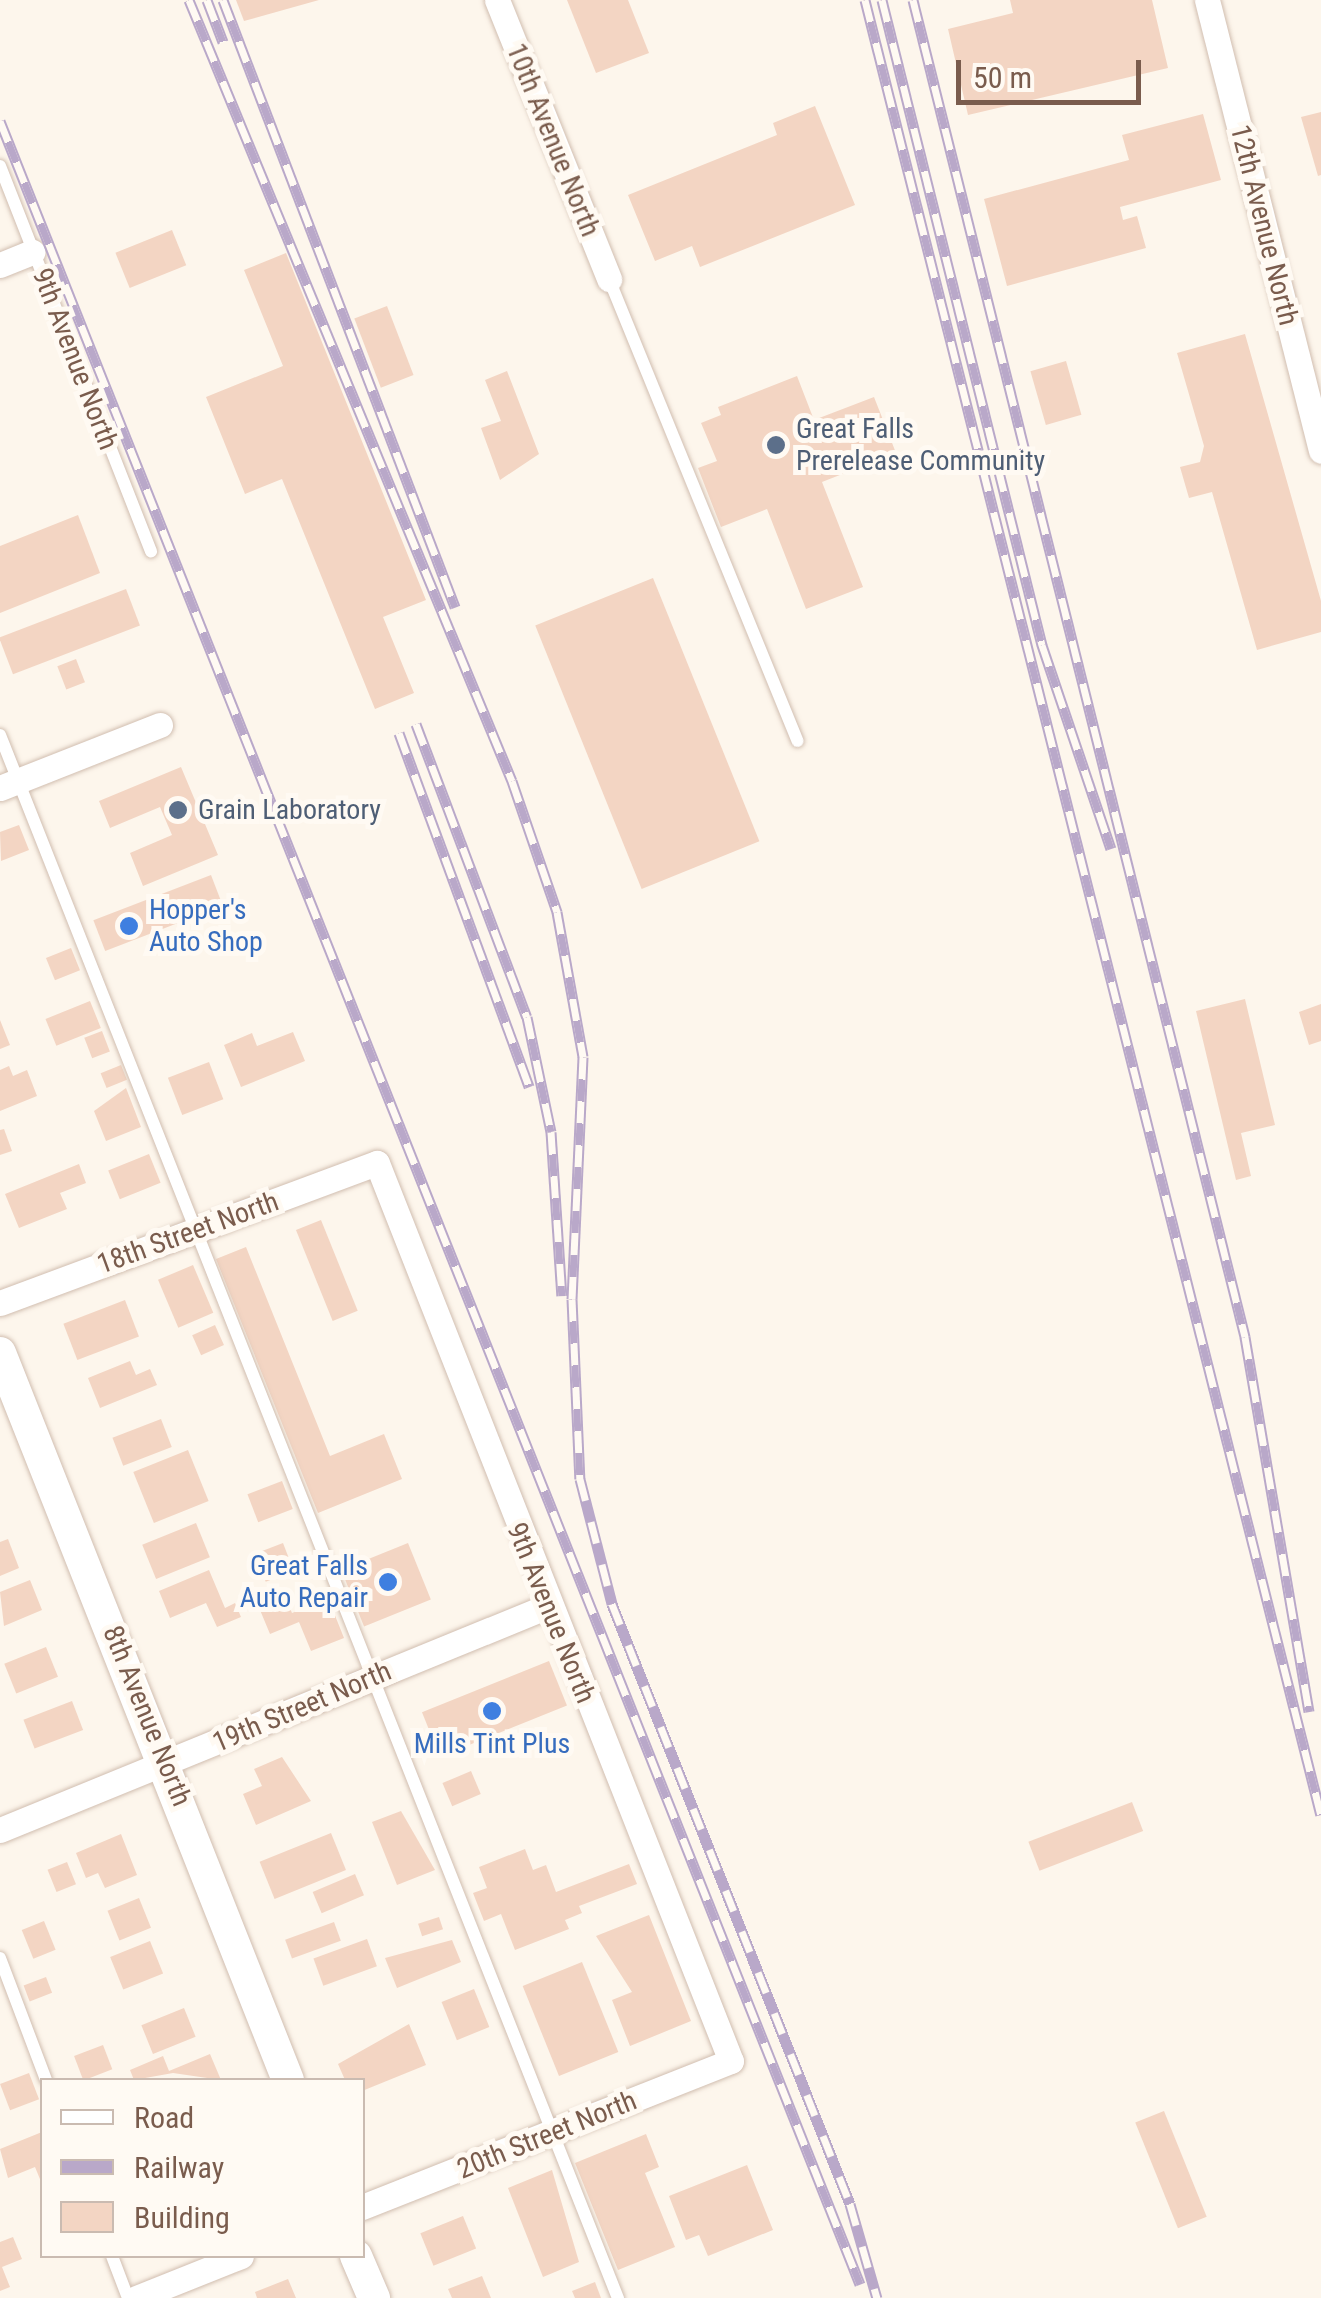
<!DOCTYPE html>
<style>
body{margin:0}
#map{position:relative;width:1321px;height:2298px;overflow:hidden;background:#fdf6ec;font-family:"Roboto Condensed",sans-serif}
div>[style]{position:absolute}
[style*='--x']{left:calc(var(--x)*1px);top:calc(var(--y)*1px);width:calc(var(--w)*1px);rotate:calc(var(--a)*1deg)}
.building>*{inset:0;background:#f3d5c3;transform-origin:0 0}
.roads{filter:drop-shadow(0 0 2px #d1beb0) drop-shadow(0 0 2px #d1beb0)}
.service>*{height:12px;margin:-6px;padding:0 6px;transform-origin:6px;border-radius:6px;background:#fff}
.minor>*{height:25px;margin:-12.5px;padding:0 12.5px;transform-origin:12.5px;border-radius:12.5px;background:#fff}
.tertiary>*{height:32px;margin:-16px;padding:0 16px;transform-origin:16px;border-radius:16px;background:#fff}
.rail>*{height:11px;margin-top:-5.5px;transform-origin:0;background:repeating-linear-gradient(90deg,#fffaf3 0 22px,#b9a8c9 0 44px);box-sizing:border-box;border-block:2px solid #b9a8c9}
.dots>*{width:28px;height:28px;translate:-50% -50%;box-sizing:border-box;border:5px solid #fffaf3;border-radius:50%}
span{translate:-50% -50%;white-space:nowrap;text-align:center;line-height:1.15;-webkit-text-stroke:10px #fffaf3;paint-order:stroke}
.street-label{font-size:28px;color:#7a5c4d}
.service-label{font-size:28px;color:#4e5e75}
.left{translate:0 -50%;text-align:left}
.shop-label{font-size:28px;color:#366cbe}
.right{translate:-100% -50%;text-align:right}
.legend{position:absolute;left:40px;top:2078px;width:325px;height:180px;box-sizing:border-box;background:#fffaf3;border:2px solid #cabbb1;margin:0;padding:12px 18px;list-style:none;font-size:30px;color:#7a5c4d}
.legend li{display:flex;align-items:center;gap:20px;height:50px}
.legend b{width:50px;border:2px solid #cabbb1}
.scale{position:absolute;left:956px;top:60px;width:185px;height:45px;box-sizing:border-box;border:5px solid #7a5c4d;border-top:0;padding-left:12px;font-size:30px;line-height:35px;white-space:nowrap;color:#7a5c4d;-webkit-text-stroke:8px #fffaf3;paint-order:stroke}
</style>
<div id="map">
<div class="building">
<i style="clip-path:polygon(236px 0,319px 0,244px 21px)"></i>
<i style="clip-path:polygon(567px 0,628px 0,649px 53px,596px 73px)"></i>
<i style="clip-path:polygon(1010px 0,1152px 0,1168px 68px,968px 115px,948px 29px,1013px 13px)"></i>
<i style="clip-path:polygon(815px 106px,855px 205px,700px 267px,692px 246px,655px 261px,628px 195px,777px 135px,773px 123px)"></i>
<i style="clip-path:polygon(1321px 112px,1321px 175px,1318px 176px,1301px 117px)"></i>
<i style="clip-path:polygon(1203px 114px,1221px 180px,1120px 207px,1123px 220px,1137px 216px,1146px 248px,1007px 286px,984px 199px,1129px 160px,1122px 135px)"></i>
<i style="left:172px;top:230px;width:38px;height:61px;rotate:68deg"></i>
<i style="clip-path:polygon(286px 253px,426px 600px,383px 617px,414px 693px,375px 709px,282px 479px,245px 494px,206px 397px,283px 366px,244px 270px)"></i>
<i style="left:387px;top:306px;width:74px;height:35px;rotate:69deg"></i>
<i style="clip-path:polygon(1245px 334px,1321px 601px,1321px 632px,1257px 650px,1212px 492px,1189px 498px,1180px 467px,1200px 462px,1204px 446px,1177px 353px)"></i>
<i style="left:1066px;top:361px;width:56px;height:37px;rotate:74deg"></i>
<i style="clip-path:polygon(507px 371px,539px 454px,500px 480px,481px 428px,501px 421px,485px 380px)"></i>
<i style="clip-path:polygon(797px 376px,814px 420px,874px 397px,896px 453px,822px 482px,863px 587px,806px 609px,767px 509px,721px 527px,698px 468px,717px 461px,701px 423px,721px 415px,718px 407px)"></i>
<i style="clip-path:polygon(78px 515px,100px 573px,0 613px,0 546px)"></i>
<i style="left:653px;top:578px;width:284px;height:127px;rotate:68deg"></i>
<i style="left:126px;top:589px;width:39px;height:136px;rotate:69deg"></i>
<i style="left:76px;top:659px;width:25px;height:20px;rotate:69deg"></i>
<i style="clip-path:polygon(181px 767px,218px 855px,143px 886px,130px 853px,172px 835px,160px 807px,110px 828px,99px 801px)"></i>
<i style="clip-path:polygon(19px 825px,29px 850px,1px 861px,0 832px)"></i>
<i style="left:211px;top:875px;width:33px;height:126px;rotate:69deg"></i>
<i style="left:71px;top:948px;width:24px;height:27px;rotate:68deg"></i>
<i style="clip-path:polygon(1245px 999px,1275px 1125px,1241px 1133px,1251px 1176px,1236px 1180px,1196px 1011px)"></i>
<i style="left:90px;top:1001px;width:29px;height:48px;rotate:68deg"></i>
<i style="clip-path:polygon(1321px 1004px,1321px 1041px,1309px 1045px,1299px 1012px)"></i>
<i style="clip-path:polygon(0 1020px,10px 1045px,0 1049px)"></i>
<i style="left:102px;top:1031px;width:22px;height:19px;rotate:69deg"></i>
<i style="clip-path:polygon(293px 1032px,305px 1061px,241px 1087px,224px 1045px,252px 1033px,257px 1046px)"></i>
<i style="left:209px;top:1062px;width:40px;height:44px;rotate:69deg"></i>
<i style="left:121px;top:1065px;width:16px;height:22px;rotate:68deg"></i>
<i style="clip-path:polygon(9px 1066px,13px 1076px,27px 1070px,37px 1096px,0 1111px,0 1070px)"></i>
<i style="clip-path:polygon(126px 1088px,141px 1127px,106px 1141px,94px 1111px)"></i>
<i style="clip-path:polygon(4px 1129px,12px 1151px,0 1155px,0 1130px)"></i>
<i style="left:149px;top:1154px;width:31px;height:44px;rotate:68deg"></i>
<i style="clip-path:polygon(79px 1164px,86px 1183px,60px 1193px,67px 1209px,19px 1228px,5px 1194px)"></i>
<i style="left:321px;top:1220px;width:98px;height:27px;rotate:68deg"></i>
<i style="clip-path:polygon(246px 1247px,330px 1456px,384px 1434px,402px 1479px,318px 1513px,216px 1259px)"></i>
<i style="left:193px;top:1265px;width:52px;height:38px;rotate:67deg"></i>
<i style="left:125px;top:1300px;width:39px;height:66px;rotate:69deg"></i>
<i style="left:215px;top:1325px;width:22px;height:25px;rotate:66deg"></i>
<i style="clip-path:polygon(130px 1361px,136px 1375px,150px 1369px,157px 1385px,100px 1408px,88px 1378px)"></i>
<i style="left:161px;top:1419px;width:30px;height:52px;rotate:69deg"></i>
<i style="left:188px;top:1450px;width:55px;height:59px;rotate:68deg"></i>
<i style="left:282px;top:1481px;width:30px;height:37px;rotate:69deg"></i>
<i style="left:196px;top:1523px;width:37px;height:58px;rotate:68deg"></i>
<i style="clip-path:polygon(8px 1539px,19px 1568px,0 1576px,0 1542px)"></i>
<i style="left:283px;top:1543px;width:30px;height:30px;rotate:69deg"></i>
<i style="left:408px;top:1543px;width:61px;height:72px;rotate:68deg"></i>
<i style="clip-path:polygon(209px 1570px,225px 1608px,235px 1603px,241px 1617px,217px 1627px,206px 1603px,170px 1618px,159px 1591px)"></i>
<i style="clip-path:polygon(30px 1580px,42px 1610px,4px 1626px,0 1592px)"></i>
<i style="clip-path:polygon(328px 1598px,344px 1638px,311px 1651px,299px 1622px,270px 1634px,260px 1610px,286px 1599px,292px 1613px)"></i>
<i style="left:46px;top:1647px;width:32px;height:45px;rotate:68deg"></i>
<i style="left:549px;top:1661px;width:48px;height:137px;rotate:68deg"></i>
<i style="left:72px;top:1701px;width:31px;height:52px;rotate:69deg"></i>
<i style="clip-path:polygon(282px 1757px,311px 1801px,256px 1825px,243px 1794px,262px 1786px,254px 1769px)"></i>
<i style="left:471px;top:1771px;width:25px;height:31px;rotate:67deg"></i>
<i style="left:1132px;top:1802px;width:31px;height:111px;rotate:69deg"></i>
<i style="clip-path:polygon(401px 1811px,435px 1870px,397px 1885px,372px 1822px)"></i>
<i style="left:331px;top:1833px;width:40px;height:77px;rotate:68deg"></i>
<i style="clip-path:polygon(121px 1834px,137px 1875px,105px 1888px,98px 1873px,86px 1878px,76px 1853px)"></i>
<i style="clip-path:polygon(525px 1849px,533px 1870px,546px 1865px,556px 1892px,629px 1864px,637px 1884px,579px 1906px,582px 1913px,565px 1920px,569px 1929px,515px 1950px,501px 1914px,484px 1921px,473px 1893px,487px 1888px,479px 1867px)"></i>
<i style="left:67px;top:1862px;width:24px;height:21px;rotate:68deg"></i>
<i style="left:355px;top:1874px;width:23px;height:46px;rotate:67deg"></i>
<i style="left:139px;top:1898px;width:32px;height:34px;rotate:68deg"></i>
<i style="clip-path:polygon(649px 1915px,691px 2021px,630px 2046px,612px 2000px,632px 1992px,596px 1936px)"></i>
<i style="left:439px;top:1917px;width:13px;height:22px;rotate:72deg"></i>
<i style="left:44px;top:1921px;width:31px;height:24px;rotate:68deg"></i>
<i style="left:334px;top:1922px;width:20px;height:52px;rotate:70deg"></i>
<i style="left:367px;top:1939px;width:29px;height:57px;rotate:70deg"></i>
<i style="clip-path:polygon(452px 1940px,461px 1962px,397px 1988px,385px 1958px)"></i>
<i style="left:150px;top:1941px;width:35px;height:43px;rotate:68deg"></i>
<i style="left:582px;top:1962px;width:97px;height:64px;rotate:68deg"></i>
<i style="left:46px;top:1977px;width:17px;height:24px;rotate:69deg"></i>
<i style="left:474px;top:1989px;width:41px;height:35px;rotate:68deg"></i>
<i style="left:184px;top:2008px;width:31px;height:46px;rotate:68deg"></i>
<i style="clip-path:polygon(409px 2024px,426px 2065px,362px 2091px,362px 2080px,345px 2080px,338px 2064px)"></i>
<i style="left:103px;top:2045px;width:26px;height:31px;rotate:69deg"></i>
<i style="clip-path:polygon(210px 2054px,221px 2080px,173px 2073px,134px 2080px,130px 2070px,163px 2056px,169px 2071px)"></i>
<i style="left:29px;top:2073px;width:28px;height:31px;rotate:69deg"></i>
<i style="left:1164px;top:2111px;width:114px;height:31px;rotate:68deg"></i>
<i style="clip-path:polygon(42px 2132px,42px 2184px,35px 2167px,8px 2178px,0 2149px)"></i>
<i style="clip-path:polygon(646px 2134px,659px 2167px,645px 2173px,675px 2247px,618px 2270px,575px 2163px)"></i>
<i style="clip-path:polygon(747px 2165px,773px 2230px,708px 2256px,699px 2235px,686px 2240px,669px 2196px)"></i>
<i style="clip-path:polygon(552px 2170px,579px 2262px,543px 2277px,508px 2188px)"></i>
<i style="left:463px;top:2216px;width:35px;height:46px;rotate:68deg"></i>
<i style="clip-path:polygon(13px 2237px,22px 2259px,2px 2267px,10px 2287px,0 2291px,0 2242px)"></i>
<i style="clip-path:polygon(482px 2276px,491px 2298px,452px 2298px,448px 2289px)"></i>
<i style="clip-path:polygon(288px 2279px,296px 2298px,257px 2298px,255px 2292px)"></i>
<i style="clip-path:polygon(595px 2282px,601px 2298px,575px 2298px,572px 2291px)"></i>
</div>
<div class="roads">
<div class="service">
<i style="--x:0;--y:166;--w:414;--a:68.6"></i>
<i style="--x:609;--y:279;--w:499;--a:67.8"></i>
<i style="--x:0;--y:735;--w:1681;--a:68.43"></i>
<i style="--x:0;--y:1958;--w:130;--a:69.3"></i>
<i style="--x:112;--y:2256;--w:45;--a:69.1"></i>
</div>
<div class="minor">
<i style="--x:497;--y:0;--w:301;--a:68.1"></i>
<i style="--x:1207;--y:0;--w:465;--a:75.8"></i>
<i style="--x:0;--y:265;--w:35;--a:-22"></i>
<i style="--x:0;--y:788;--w:172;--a:-21.5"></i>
<i style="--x:0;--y:1303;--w:402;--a:-20.4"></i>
<i style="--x:377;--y:1163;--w:965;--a:68.49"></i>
<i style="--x:731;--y:2061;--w:397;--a:158.4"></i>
<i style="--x:0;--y:1830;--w:592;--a:-22.23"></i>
<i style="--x:136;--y:2298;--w:113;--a:-21.8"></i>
</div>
<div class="tertiary">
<i style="--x:0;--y:1353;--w:782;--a:68.39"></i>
<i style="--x:356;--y:2256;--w:46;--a:66.8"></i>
</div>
</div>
<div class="rail">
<i style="--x:189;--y:0;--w:845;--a:67.53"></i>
<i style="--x:512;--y:781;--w:139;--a:71"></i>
<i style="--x:557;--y:912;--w:147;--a:79.8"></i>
<i style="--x:583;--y:1057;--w:242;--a:92.6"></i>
<i style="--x:572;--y:1299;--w:180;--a:87.5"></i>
<i style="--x:580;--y:1479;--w:129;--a:75.6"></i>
<i style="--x:612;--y:1604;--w:645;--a:68.36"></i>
<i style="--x:850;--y:2204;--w:98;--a:74"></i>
<i style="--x:207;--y:0;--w:45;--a:69.1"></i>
<i style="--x:223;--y:0;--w:650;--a:69.08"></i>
<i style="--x:865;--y:0;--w:1871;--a:75.9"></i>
<i style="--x:882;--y:0;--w:665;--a:76.07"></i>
<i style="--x:1042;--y:645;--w:215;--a:71.3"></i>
<i style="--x:913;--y:0;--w:1378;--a:76.05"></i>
<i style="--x:1245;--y:1337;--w:380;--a:80.3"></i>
<i style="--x:0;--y:121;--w:2328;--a:68.32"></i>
<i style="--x:416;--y:724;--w:313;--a:69.3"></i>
<i style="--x:527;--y:1017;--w:117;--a:78.2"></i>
<i style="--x:551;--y:1132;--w:164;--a:86.2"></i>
<i style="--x:399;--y:733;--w:377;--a:69.8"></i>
</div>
<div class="dots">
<i style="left:776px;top:445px;background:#5c6f8a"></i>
<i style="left:178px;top:810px;background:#5c6f8a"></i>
<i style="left:129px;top:926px;background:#3f7fe0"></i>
<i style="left:388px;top:1582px;background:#3f7fe0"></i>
<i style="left:492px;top:1711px;background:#3f7fe0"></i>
</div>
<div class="street-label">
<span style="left:553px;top:140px;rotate:68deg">10th Avenue North</span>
<span style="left:1264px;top:225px;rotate:76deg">12th Avenue North</span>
<span style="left:75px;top:359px;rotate:69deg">9th Avenue North</span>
<span style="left:188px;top:1233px;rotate:-20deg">18th Street North</span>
<span style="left:551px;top:1613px;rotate:68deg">9th Avenue North</span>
<span style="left:302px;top:1707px;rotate:-23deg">19th Street North</span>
<span style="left:147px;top:1716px;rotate:68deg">8th Avenue North</span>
<span style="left:547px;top:2135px;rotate:-22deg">20th Street North</span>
</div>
<div class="service-label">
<span class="left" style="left:796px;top:445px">Great Falls<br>Prerelease Community</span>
<span class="left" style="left:198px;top:810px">Grain Laboratory</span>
</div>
<div class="shop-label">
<span class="left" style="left:149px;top:926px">Hopper's<br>Auto Shop</span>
<span class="right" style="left:368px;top:1582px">Great Falls<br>Auto Repair</span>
<span style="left:492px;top:1744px">Mills Tint Plus</span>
</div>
<ul class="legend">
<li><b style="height:12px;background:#fff"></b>Road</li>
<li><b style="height:12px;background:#b9a8c9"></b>Railway</li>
<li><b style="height:28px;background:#f3d5c3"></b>Building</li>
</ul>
<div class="scale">50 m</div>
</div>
